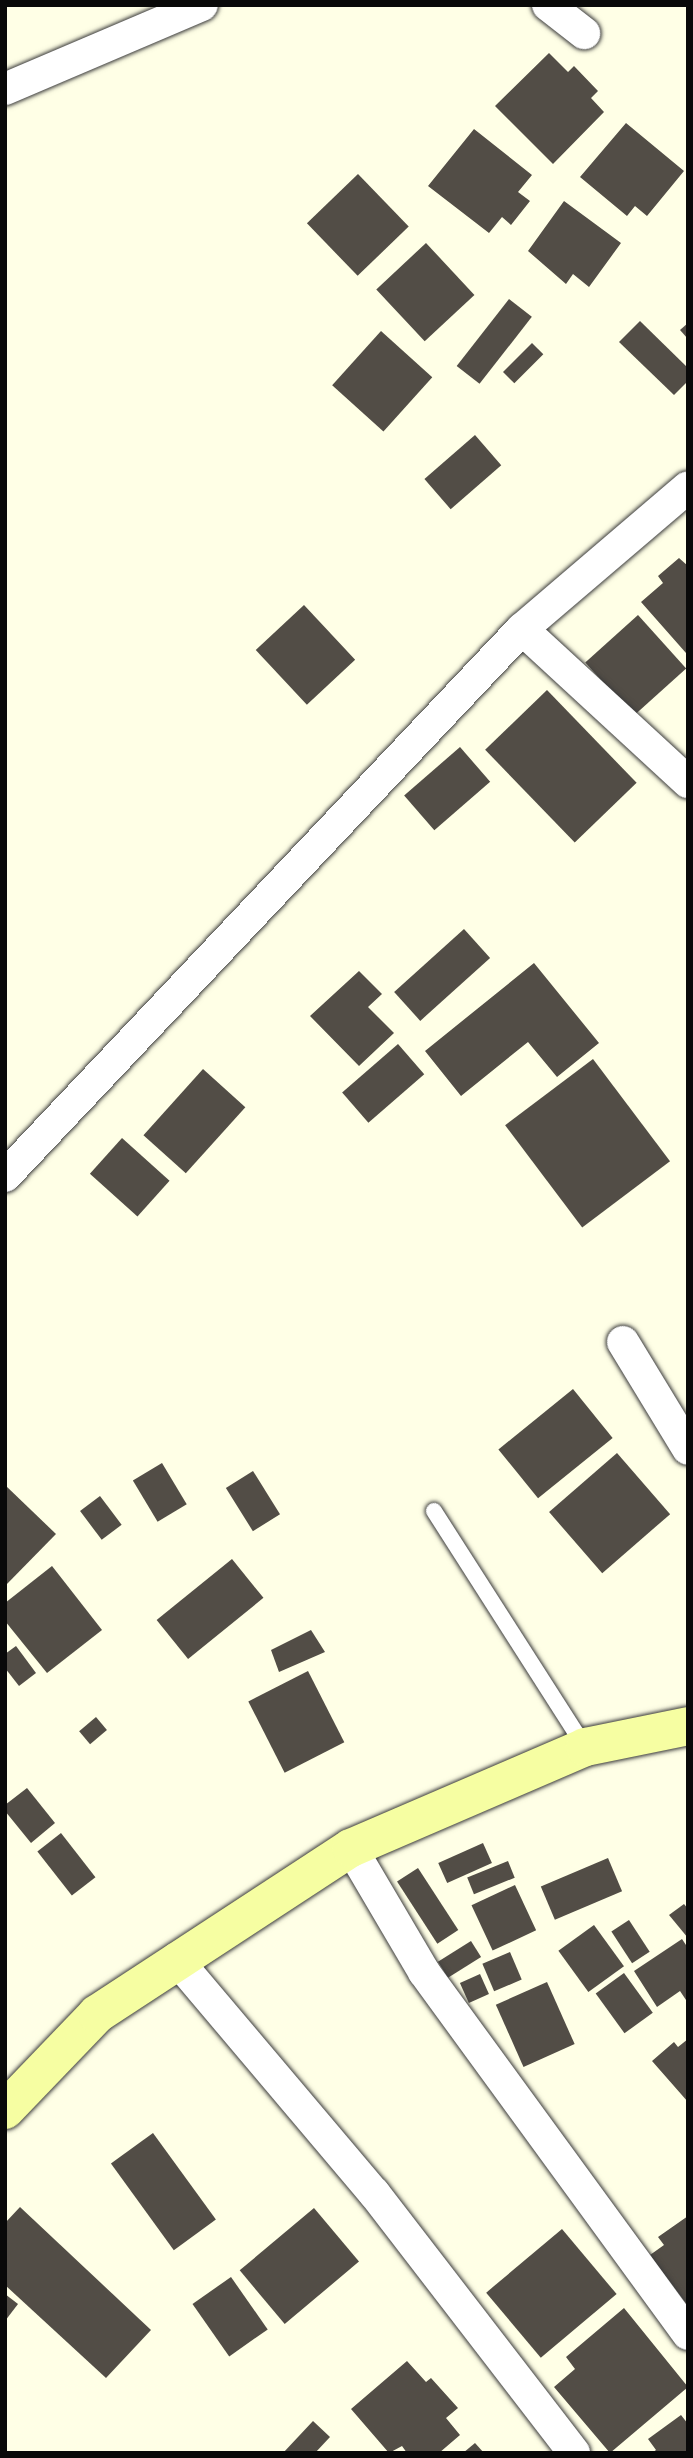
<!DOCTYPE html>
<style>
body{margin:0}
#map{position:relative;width:693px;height:2458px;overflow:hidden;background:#ffffe6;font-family:Literata,serif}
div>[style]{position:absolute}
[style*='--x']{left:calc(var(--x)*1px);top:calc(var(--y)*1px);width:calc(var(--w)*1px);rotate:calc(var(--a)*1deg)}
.building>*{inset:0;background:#524d46;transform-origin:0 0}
.roads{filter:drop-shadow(0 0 2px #3c3c3c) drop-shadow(0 0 2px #3c3c3c)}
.lane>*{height:16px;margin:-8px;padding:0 8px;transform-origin:8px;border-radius:8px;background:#fff}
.street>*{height:32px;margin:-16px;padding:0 16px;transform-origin:16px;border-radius:16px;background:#fff}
.secondary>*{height:38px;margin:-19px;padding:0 19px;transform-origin:19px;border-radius:19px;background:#f6fea2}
span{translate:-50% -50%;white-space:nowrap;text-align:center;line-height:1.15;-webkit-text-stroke:7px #fff;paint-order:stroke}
.frame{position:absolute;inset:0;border:7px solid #090909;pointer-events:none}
</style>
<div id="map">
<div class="building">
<i style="clip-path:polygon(549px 53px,568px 72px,574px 66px,598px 91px,591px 98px,604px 112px,553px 164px,495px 106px)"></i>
<i style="clip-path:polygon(626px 123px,684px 171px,647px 216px,635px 206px,627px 216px,580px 177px)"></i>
<i style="clip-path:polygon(474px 129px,532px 175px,518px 192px,530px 201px,511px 225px,502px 217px,489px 233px,428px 186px)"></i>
<i style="left:358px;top:174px;width:73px;height:71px;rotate:46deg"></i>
<i style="clip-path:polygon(564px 201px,621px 243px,589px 287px,573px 274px,566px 284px,528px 251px)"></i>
<i style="left:426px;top:243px;width:71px;height:68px;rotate:47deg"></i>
<i style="left:509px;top:299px;width:29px;height:85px;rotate:38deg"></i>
<i style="clip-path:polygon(640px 321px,688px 368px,688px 381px,674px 395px,619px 342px)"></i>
<i style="clip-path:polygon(688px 323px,688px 339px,680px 330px)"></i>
<i style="left:381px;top:331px;width:69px;height:73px;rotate:42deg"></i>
<i style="left:532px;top:343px;width:16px;height:41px;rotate:45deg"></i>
<i style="left:475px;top:435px;width:40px;height:67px;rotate:49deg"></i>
<i style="clip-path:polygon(679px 558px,688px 566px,686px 653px,641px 602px,663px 583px,658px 576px)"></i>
<i style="left:304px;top:605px;width:75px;height:66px;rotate:47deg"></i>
<i style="left:638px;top:615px;width:72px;height:71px;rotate:48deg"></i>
<i style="left:547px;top:690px;width:129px;height:86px;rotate:46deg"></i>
<i style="left:460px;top:747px;width:46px;height:74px;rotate:49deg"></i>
<i style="left:464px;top:929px;width:39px;height:94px;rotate:48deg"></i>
<i style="clip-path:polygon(534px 963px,599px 1043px,557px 1077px,528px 1042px,461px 1096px,425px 1051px)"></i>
<i style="clip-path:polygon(359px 971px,382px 994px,368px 1007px,394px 1033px,359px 1066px,310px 1016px)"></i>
<i style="left:398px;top:1044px;width:40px;height:74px;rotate:49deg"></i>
<i style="left:593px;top:1059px;width:128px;height:110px;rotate:53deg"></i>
<i style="left:203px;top:1069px;width:57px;height:89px;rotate:42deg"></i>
<i style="left:122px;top:1138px;width:64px;height:48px;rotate:42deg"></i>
<i style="left:573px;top:1389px;width:63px;height:96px;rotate:51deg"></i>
<i style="left:617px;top:1453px;width:81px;height:90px;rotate:49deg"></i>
<i style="left:162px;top:1463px;width:48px;height:34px;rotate:59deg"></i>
<i style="left:253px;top:1471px;width:51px;height:32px;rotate:58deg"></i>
<i style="clip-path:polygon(5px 1485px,56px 1534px,5px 1586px)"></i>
<i style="left:100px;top:1496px;width:36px;height:25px;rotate:53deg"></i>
<i style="left:232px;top:1559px;width:50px;height:97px;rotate:51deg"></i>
<i style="clip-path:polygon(52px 1566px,102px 1630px,47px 1673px,5px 1621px,5px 1603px)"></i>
<i style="clip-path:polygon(311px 1630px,325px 1652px,279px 1672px,271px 1650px)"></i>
<i style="clip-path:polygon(16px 1646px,36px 1673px,19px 1686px,5px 1668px,5px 1654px)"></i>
<i style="left:308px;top:1671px;width:80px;height:67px;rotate:63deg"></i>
<i style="left:96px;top:1717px;width:17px;height:22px;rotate:50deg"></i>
<i style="clip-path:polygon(27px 1788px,55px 1823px,31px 1843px,5px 1811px,5px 1805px)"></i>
<i style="left:61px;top:1833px;width:56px;height:30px;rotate:52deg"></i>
<i style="left:483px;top:1843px;width:22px;height:49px;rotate:66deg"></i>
<i style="left:608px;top:1858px;width:36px;height:73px;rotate:67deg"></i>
<i style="left:508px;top:1861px;width:18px;height:44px;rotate:68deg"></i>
<i style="left:418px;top:1868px;width:74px;height:25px;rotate:57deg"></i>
<i style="left:515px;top:1885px;width:50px;height:48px;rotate:65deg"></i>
<i style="clip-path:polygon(684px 1904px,688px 1909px,688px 1938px,669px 1915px)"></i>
<i style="left:629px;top:1920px;width:38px;height:21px;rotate:57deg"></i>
<i style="left:594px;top:1925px;width:51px;height:44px;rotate:54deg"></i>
<i style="clip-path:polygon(682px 1939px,688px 1948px,688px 2003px,680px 1991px,657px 2007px,634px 1971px)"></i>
<i style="left:471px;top:1941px;width:19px;height:39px;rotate:58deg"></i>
<i style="left:510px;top:1952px;width:30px;height:30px;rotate:67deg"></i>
<i style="left:624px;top:1973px;width:49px;height:35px;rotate:54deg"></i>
<i style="left:480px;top:1974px;width:22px;height:22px;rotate:66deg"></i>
<i style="left:547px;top:1982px;width:68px;height:56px;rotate:66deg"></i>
<i style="clip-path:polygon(688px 2039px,688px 2102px,652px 2061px,674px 2042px,678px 2047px)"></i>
<i style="left:153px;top:2133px;width:107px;height:52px;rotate:54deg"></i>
<i style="clip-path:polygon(20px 2207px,151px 2330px,106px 2378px,5px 2285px,5px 2223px)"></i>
<i style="left:314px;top:2208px;width:70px;height:97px;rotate:50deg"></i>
<i style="clip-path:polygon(688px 2216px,688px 2306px,650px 2255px,664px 2245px,658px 2237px)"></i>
<i style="left:562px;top:2229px;width:85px;height:99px;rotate:50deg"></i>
<i style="left:231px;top:2277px;width:64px;height:47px;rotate:55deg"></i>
<i style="clip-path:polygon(5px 2294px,18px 2304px,5px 2321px)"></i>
<i style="clip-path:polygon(624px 2308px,688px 2387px,610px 2453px,554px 2387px,575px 2369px,566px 2357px)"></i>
<i style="clip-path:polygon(407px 2361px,426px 2382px,431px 2378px,458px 2408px,446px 2418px,460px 2435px,439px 2453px,407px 2453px,402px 2446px,389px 2453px,351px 2409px)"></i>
<i style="clip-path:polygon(681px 2415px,688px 2424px,688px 2453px,652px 2453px,656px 2450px,648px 2439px)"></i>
<i style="clip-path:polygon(313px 2421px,330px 2437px,315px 2453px,283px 2453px)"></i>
<i style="clip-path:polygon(475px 2443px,484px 2453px,463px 2453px)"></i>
</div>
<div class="roads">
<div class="lane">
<i style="--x:434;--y:1511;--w:280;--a:57.4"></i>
</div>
<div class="street">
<i style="--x:548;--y:5;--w:46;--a:37.9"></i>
<i style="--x:5;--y:89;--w:214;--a:-23.1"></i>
<i style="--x:522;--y:629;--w:226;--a:42.7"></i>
<i style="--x:5;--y:1176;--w:753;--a:-46.62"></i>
<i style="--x:522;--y:629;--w:218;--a:-40.5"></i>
<i style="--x:623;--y:1342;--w:125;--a:58.7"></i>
<i style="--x:351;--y:1848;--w:144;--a:59.5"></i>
<i style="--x:424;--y:1972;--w:448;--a:53.9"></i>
<i style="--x:176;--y:1959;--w:307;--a:49.8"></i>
<i style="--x:374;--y:2193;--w:328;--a:52.4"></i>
</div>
<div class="secondary">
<i style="--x:5;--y:2110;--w:133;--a:-46.2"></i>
<i style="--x:97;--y:2014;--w:303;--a:-33.2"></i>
<i style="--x:351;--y:1848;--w:255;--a:-23.3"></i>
<i style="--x:585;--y:1747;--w:105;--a:-11.5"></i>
</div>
</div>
<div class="frame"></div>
</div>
